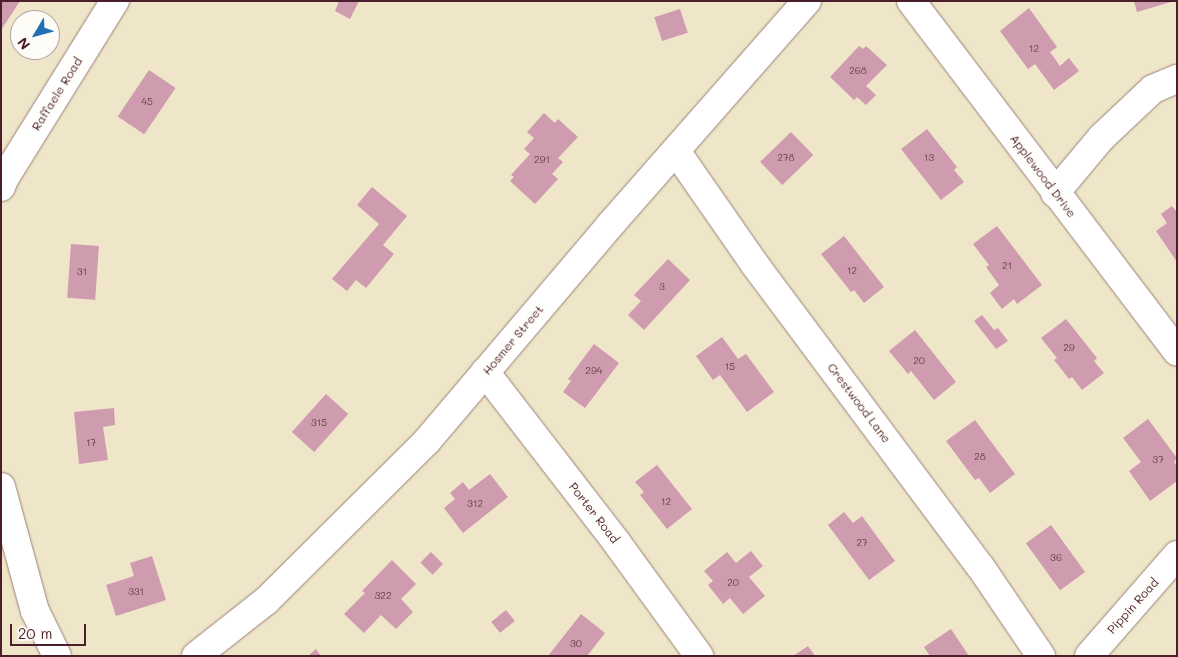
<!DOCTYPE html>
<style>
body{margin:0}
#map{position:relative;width:1178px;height:657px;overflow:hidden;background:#efe5c9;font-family:Mali,sans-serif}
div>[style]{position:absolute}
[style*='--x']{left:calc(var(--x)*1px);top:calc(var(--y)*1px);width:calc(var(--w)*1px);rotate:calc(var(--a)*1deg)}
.building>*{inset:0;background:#cf9baf;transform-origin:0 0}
.roads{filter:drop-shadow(0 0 1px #9c827a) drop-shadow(0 0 1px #9c827a)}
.minor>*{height:28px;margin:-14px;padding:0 14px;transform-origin:14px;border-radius:14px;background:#fff}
span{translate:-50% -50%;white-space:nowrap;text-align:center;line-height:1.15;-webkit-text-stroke:4.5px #fdfcf7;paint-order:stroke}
.number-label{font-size:10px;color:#6b3e4c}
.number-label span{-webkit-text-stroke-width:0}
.street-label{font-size:12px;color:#4a1f2b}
.frame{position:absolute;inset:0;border:2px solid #4a1f2b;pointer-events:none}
.north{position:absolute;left:10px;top:10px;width:50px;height:50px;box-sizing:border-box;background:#fdfcf7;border:1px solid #b5a4a5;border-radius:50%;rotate:233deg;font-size:14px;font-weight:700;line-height:20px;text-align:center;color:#4a1f2b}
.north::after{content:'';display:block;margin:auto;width:18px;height:22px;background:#1f6fb2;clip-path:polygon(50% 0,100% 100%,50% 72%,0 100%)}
.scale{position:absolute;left:10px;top:624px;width:76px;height:22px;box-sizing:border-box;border:2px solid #4a1f2b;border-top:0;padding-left:6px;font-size:15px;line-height:18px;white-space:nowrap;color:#4a1f2b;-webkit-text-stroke:4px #fdfcf7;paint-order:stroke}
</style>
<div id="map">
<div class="building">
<i style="clip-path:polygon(1px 1px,20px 1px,1px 30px)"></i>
<i style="clip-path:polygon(339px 1px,359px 1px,350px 19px,335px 11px)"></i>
<i style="clip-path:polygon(1134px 1px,1171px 1px,1171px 2px,1137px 12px)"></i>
<i style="clip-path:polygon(1029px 8px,1057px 47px,1050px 52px,1060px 66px,1069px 58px,1079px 71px,1054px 90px,1035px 64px,1028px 69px,1000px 31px)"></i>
<i style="left:680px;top:9px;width:25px;height:27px;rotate:72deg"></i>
<i style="clip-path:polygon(859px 46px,863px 49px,866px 46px,887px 65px,866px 86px,876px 95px,866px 105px,857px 97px,854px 100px,830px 77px)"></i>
<i style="left:149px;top:70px;width:32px;height:56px;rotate:34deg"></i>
<i style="clip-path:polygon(544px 113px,555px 123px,558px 119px,578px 137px,558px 158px,563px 162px,552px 174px,558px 179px,535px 204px,510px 181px,514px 177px,511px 175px,530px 154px,524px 149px,534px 138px,527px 132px)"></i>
<i style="clip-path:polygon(927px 129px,957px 167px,954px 170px,964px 182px,941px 200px,901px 149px)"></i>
<i style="left:791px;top:132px;width:32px;height:43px;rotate:46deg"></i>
<i style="clip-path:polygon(372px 187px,407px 216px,383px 245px,394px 254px,366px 288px,356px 280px,347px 291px,332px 279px,379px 224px,357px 205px)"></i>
<i style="clip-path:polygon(1172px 206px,1177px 212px,1177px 262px,1156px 231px,1167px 223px,1161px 214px)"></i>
<i style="clip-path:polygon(997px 226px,1042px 285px,1017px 304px,1014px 299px,1002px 309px,990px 293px,999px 285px,986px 267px,989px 265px,973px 244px)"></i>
<i style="clip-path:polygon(844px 236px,884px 287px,864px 303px,854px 290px,851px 292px,821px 254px)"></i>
<i style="left:71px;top:244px;width:28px;height:54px;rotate:4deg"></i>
<i style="clip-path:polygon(668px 259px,690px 280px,644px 330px,628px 315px,641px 301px,634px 295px)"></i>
<i style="clip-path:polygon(982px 315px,994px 330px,998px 328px,1008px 341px,996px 349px,974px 321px)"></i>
<i style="clip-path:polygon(1066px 319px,1097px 358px,1094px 361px,1104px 373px,1082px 390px,1072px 377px,1069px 379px,1054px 360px,1057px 358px,1041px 338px)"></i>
<i style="clip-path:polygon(915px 330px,956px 382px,934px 400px,911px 371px,908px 374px,889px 351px)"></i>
<i style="clip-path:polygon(722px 337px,738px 359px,746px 354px,774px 392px,747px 412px,720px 375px,713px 380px,696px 356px)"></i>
<i style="clip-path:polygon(594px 344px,619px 363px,585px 408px,563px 392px,571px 381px,568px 379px)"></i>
<i style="left:326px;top:394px;width:30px;height:51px;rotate:42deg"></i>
<i style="clip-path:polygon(114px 408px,115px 425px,103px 427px,108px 460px,79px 464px,74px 412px)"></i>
<i style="clip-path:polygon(1148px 419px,1177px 458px,1174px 462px,1177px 466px,1177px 481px,1150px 501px,1129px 471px,1141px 462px,1123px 438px)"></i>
<i style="clip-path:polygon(975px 420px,1015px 474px,990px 493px,979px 478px,975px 480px,946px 441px)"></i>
<i style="clip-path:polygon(657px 465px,692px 509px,667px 529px,640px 495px,644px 492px,635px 482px)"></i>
<i style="clip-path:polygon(490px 474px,508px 497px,463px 533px,444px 508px,455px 499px,450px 493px,463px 482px,469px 490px)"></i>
<i style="clip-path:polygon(844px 512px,853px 523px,862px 516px,895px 561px,869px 580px,828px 525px)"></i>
<i style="left:1051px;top:525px;width:58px;height:31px;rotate:54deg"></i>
<i style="clip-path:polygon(751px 551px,763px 566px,749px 577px,765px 596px,743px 614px,730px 598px,723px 604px,708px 585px,713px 581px,704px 571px,727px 552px,736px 563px)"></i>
<i style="left:431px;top:552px;width:17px;height:15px;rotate:45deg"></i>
<i style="clip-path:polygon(152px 556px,166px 600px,116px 616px,106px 585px,134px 576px,130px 563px)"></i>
<i style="clip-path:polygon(392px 560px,416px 584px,401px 599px,413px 612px,396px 629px,381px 615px,364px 633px,344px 614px,365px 593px,362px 591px)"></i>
<i style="left:506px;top:610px;width:14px;height:19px;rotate:51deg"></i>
<i style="clip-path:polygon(581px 614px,605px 633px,587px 656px,548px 656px)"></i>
<i style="clip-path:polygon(951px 629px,969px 656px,930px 656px,924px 647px)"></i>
<i style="clip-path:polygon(808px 646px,815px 656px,793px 656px)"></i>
<i style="clip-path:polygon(316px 649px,321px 656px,308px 656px)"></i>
</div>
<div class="roads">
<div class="minor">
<i style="--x:911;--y:1;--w:440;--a:52.8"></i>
<i style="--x:676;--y:151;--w:140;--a:55.2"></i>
<i style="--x:756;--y:266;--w:374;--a:53.3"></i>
<i style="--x:980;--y:566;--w:109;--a:55.9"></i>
<i style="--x:1;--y:187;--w:9;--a:-69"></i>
<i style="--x:4;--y:179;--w:210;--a:-58.1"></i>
<i style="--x:1055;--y:193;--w:73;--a:-50"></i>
<i style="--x:1102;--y:137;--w:70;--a:-43.3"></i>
<i style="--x:1153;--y:89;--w:26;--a:-23"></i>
<i style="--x:485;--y:372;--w:216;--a:52.3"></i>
<i style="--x:617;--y:543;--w:140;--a:54"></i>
<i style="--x:1;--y:487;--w:129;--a:74.7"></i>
<i style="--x:35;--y:611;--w:50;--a:63.9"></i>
<i style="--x:196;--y:656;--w:89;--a:-38.2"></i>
<i style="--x:266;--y:601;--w:227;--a:-44.8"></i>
<i style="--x:427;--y:441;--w:285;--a:-49.7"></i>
<i style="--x:611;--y:224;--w:297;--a:-48.7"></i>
<i style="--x:1089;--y:656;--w:134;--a:-48.9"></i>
</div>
</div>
<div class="number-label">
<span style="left:1034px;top:49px">12</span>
<span style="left:858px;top:71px">268</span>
<span style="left:147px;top:102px">45</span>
<span style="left:786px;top:158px">278</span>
<span style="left:929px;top:158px">13</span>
<span style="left:542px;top:160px">291</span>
<span style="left:1007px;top:266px">21</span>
<span style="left:852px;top:271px">12</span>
<span style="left:82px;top:272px">31</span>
<span style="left:662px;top:287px">3</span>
<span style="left:1069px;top:348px">29</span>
<span style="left:919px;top:361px">20</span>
<span style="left:730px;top:367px">15</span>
<span style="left:594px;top:371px">294</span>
<span style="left:319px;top:423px">315</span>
<span style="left:91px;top:443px">17</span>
<span style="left:980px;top:457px">28</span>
<span style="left:1158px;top:460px">37</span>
<span style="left:666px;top:502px">12</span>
<span style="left:475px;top:504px">312</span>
<span style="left:862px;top:543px">27</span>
<span style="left:1056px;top:558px">36</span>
<span style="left:733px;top:583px">20</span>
<span style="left:136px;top:592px">331</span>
<span style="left:383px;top:596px">322</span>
<span style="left:576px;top:644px">30</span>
</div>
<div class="street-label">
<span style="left:57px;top:94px;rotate:-58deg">Raffaele Road</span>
<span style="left:1043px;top:176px;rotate:53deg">Applewood Drive</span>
<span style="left:513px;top:340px;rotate:-50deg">Hosmer Street</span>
<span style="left:859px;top:403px;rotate:53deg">Crestwood Lane</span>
<span style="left:594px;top:513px;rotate:52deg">Porter Road</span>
<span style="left:1133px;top:606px;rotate:-48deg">Pippin Road</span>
</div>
<div class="frame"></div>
<div class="north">N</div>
<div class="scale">20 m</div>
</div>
